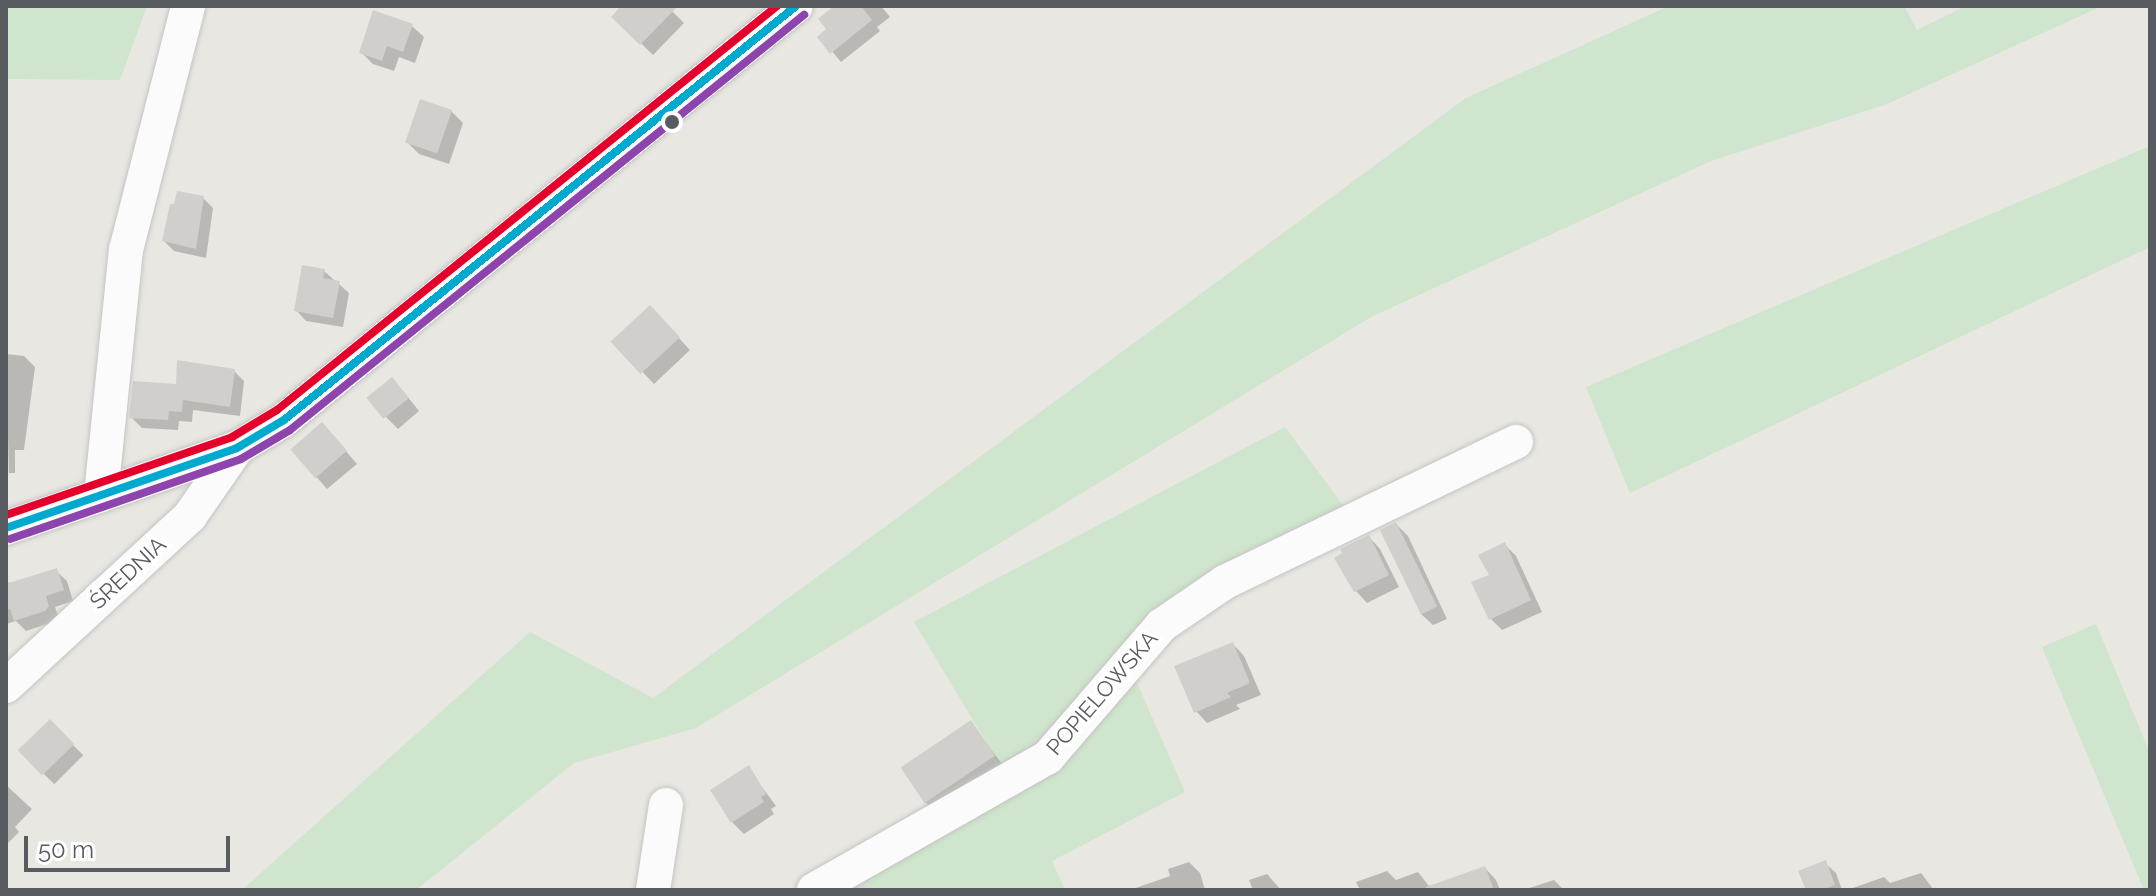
<!DOCTYPE html>
<meta charset="utf-8">
<style>
body{margin:0}
#map{position:relative;width:2156px;height:896px;overflow:hidden;background:#e8e7e2;font-family:Raleway,sans-serif}
div>[style]{position:absolute}
[style*='--x']{left:calc(var(--x)*1px);top:calc(var(--y)*1px);width:calc(var(--w)*1px);rotate:calc(var(--a)*1deg)}
.green>*{inset:0;background:#cfe5cd}
.shadow>*{inset:0;background:#0003;transform-origin:0 0}
.building>*{inset:0;background:#d0cfcc;transform-origin:0 0}
.roads{filter:drop-shadow(0 0 2px #c4c4c3) drop-shadow(0 0 2px #c4c4c3)}
.minor>*{height:34px;margin:-17px;padding:0 17px;transform-origin:17px;border-radius:17px;background:#fcfbfb}
.bus-1>*{height:8px;margin:-4px;padding:0 4px;transform-origin:4px;border-radius:4px;background:#00a9ce}
.bus-2>*{height:8px;margin:-4px;padding:0 4px;transform-origin:4px;border-radius:4px;background:#8e44ad}
.bus-3>*{height:8px;margin:-4px;padding:0 4px;transform-origin:4px;border-radius:4px;background:#e4002b}
.dots>*{width:22px;height:22px;translate:-50% -50%;box-sizing:border-box;border:4px solid #fff;border-radius:50%}
span{translate:-50% -50%;white-space:nowrap;text-align:center;line-height:1.15;-webkit-text-stroke:8px #fff;paint-order:stroke}
.street-label{font-size:22px;color:#585b60}
.frame{position:absolute;inset:0;border:8px solid #585b60;pointer-events:none}
.scale{position:absolute;left:24px;top:836px;width:206px;height:36px;box-sizing:border-box;border:4px solid #585b60;border-top:0;padding-left:10px;font-size:24px;line-height:28px;white-space:nowrap;color:#585b60;-webkit-text-stroke:6px #fff;paint-order:stroke}
</style>
<div id="map">
<div class="green">
<i style="clip-path:polygon(6px 6px,147px 6px,120px 80px,6px 79px)"></i>
<i style="clip-path:polygon(1669px 6px,1904px 6px,1917px 30px,1966px 6px,2102px 6px,1887px 104px,1711px 161px,1371px 317px,696px 728px,574px 763px,416px 890px,242px 890px,530px 632px,653px 698px,1466px 98px)"></i>
<i style="clip-path:polygon(2150px 146px,2150px 247px,1630px 493px,1586px 387px)"></i>
<i style="clip-path:polygon(1285px 427px,1348px 512px,1187px 591px,1059px 729px,1003px 770px,914px 622px)"></i>
<i style="clip-path:polygon(2096px 624px,2150px 753px,2150px 890px,2144px 890px,2042px 647px)"></i>
<i style="clip-path:polygon(1133px 674px,1185px 792px,1052px 861px,1065px 890px,840px 890px)"></i>
</div>
<div class="shadow">
<i style="clip-path:polygon(624px 6px,667px 6px,684px 23px,653px 55px,614px 17px)"></i>
<i style="clip-path:polygon(837px 6px,881px 6px,890px 17px,877px 27px,880px 31px,841px 62px,820px 37px,829px 30px)"></i>
<i style="clip-path:polygon(412px 26px,424px 37px,415px 63px,399px 57px,394px 71px,373px 64px,361px 52px)"></i>
<i style="clip-path:polygon(451px 111px,463px 123px,449px 164px,419px 154px,407px 142px)"></i>
<i style="clip-path:polygon(203px 198px,213px 208px,206px 258px,174px 251px,164px 241px)"></i>
<i style="clip-path:polygon(324px 271px,349px 293px,343px 327px,306px 321px,296px 310px)"></i>
<i style="clip-path:polygon(662px 320px,690px 350px,654px 384px,614px 342px)"></i>
<i style="clip-path:polygon(6px 354px,24px 356px,35px 367px,24px 450px,15px 450px,15px 473px,9px 473px,9px 479px)"></i>
<i style="clip-path:polygon(234px 371px,244px 381px,240px 416px,193px 410px,192px 422px,179px 421px,178px 430px,142px 428px,131px 417px,178px 386px)"></i>
<i style="clip-path:polygon(403px 391px,419px 411px,398px 429px,386px 417px)"></i>
<i style="clip-path:polygon(333px 436px,357px 464px,327px 489px,292px 449px)"></i>
<i style="clip-path:polygon(1396px 524px,1408px 536px,1447px 619px,1433px 625px,1421px 614px)"></i>
<i style="clip-path:polygon(1369px 537px,1380px 549px,1399px 587px,1367px 603px,1356px 591px,1337px 558px)"></i>
<i style="clip-path:polygon(1505px 545px,1516px 556px,1542px 612px,1502px 630px,1491px 619px,1492px 576px)"></i>
<i style="clip-path:polygon(56px 571px,67px 581px,73px 601px,55px 607px,59px 618px,56px 621px,26px 631px,16px 621px,6px 624px,6px 580px,9px 583px)"></i>
<i style="clip-path:polygon(1233px 644px,1244px 656px,1261px 695px,1236px 705px,1240px 709px,1207px 723px,1196px 711px)"></i>
<i style="left:50px;top:722px;width:47px;height:41px;rotate:45deg"></i>
<i style="clip-path:polygon(971px 723px,1005px 768px,935px 812px,923px 800px)"></i>
<i style="clip-path:polygon(748px 768px,776px 806px,771px 809px,774px 814px,744px 834px,732px 822px)"></i>
<i style="clip-path:polygon(6px 785px,32px 809px,15px 827px,19px 832px,6px 845px)"></i>
<i style="clip-path:polygon(1189px 862px,1200px 873px,1205px 890px,1130px 890px,1170px 876px,1168px 869px)"></i>
<i style="clip-path:polygon(1825px 863px,1836px 873px,1842px 890px,1808px 890px)"></i>
<i style="clip-path:polygon(1485px 868px,1496px 880px,1500px 890px,1469px 890px)"></i>
<i style="clip-path:polygon(1387px 871px,1396px 880px,1418px 872px,1432px 890px,1360px 890px,1356px 882px)"></i>
<i style="clip-path:polygon(1921px 873px,1934px 890px,1847px 890px,1884px 877px,1890px 883px)"></i>
<i style="clip-path:polygon(1267px 874px,1281px 890px,1253px 890px,1249px 880px)"></i>
<i style="clip-path:polygon(1554px 880px,1564px 890px,1523px 890px)"></i>
</div>
<div class="building">
<i style="clip-path:polygon(621px 6px,678px 6px,640px 45px,611px 17px)"></i>
<i style="clip-path:polygon(834px 6px,861px 6px,872px 20px,830px 54px,817px 37px,826px 29px,818px 19px)"></i>
<i style="clip-path:polygon(373px 10px,413px 24px,403px 52px,387px 46px,382px 61px,359px 53px)"></i>
<i style="left:420px;top:99px;width:34px;height:46px;rotate:19deg"></i>
<i style="clip-path:polygon(177px 191px,204px 196px,196px 249px,162px 241px,170px 204px,174px 204px)"></i>
<i style="clip-path:polygon(302px 265px,325px 269px,323px 278px,340px 281px,333px 318px,294px 311px)"></i>
<i style="left:650px;top:305px;width:44px;height:54px;rotate:47deg"></i>
<i style="clip-path:polygon(177px 360px,235px 369px,230px 407px,183px 400px,182px 412px,169px 411px,168px 420px,129px 418px,133px 381px,176px 384px)"></i>
<i style="left:392px;top:377px;width:27px;height:33px;rotate:51deg"></i>
<i style="left:322px;top:422px;width:38px;height:42px;rotate:49deg"></i>
<i style="left:1396px;top:522px;width:94px;height:18px;rotate:64deg"></i>
<i style="clip-path:polygon(1369px 535px,1389px 575px,1354px 592px,1334px 558px,1342px 553px,1340px 549px)"></i>
<i style="clip-path:polygon(1505px 542px,1531px 600px,1489px 620px,1471px 582px,1489px 575px,1478px 555px)"></i>
<i style="clip-path:polygon(57px 568px,64px 590px,46px 596px,49px 606px,45px 611px,14px 621px,10px 609px,6px 610px,6px 584px)"></i>
<i style="clip-path:polygon(1233px 642px,1250px 683px,1227px 693px,1231px 697px,1194px 713px,1174px 666px)"></i>
<i style="left:50px;top:719px;width:35px;height:45px;rotate:46deg"></i>
<i style="left:971px;top:720px;width:43px;height:85px;rotate:56deg"></i>
<i style="clip-path:polygon(749px 765px,766px 794px,761px 797px,764px 802px,731px 823px,710px 790px)"></i>
<i style="clip-path:polygon(1826px 860px,1835px 885px,1822px 890px,1806px 890px,1798px 871px)"></i>
<i style="clip-path:polygon(1485px 866px,1494px 890px,1426px 890px,1426px 887px)"></i>
</div>
<div class="roads">
<div class="minor">
<i style="--x:101;--y:495;--w:246;--a:-84.2"></i>
<i style="--x:126;--y:250;--w:252;--a:-75.7"></i>
<i style="--x:6;--y:528;--w:244;--a:-19.1"></i>
<i style="--x:237;--y:448;--w:55;--a:-30.8"></i>
<i style="--x:284;--y:420;--w:658;--a:-38.96"></i>
<i style="--x:6;--y:686;--w:251;--a:-42.7"></i>
<i style="--x:190;--y:516;--w:83;--a:-55.3"></i>
<i style="--x:653;--y:890;--w:86;--a:-81.3"></i>
<i style="--x:814;--y:890;--w:269;--a:-29.6"></i>
<i style="--x:1048;--y:757;--w:174;--a:-49.2"></i>
<i style="--x:1162;--y:625;--w:76;--a:-34.3"></i>
<i style="--x:1225;--y:582;--w:323;--a:-25.7"></i>
</div>
</div>
<div class="bus-1">
<i style="--x:6;--y:528;--w:244;--a:-19.1"></i>
<i style="--x:237;--y:448;--w:55;--a:-30.8"></i>
<i style="--x:284;--y:420;--w:658;--a:-38.96"></i>
</div>
<div class="bus-2">
<i style="--x:10;--y:539;--w:244;--a:-19.1"></i>
<i style="--x:241;--y:459;--w:57;--a:-30.6"></i>
<i style="--x:290;--y:430;--w:661;--a:-38.92"></i>
</div>
<div class="bus-3">
<i style="--x:6;--y:515;--w:239;--a:-19"></i>
<i style="--x:232;--y:437;--w:52;--a:-31"></i>
<i style="--x:277;--y:410;--w:643;--a:-38.94"></i>
</div>
<div class="dots">
<i style="left:672px;top:122px;background:#585b60"></i>
</div>
<div class="street-label">
<span style="left:128px;top:573px;rotate:-43deg">ŚREDNIA</span>
<span style="left:1102px;top:693px;rotate:-49deg">POPIELOWSKA</span>
</div>
<div class="frame"></div>
<div class="scale">50 m</div>
</div>
